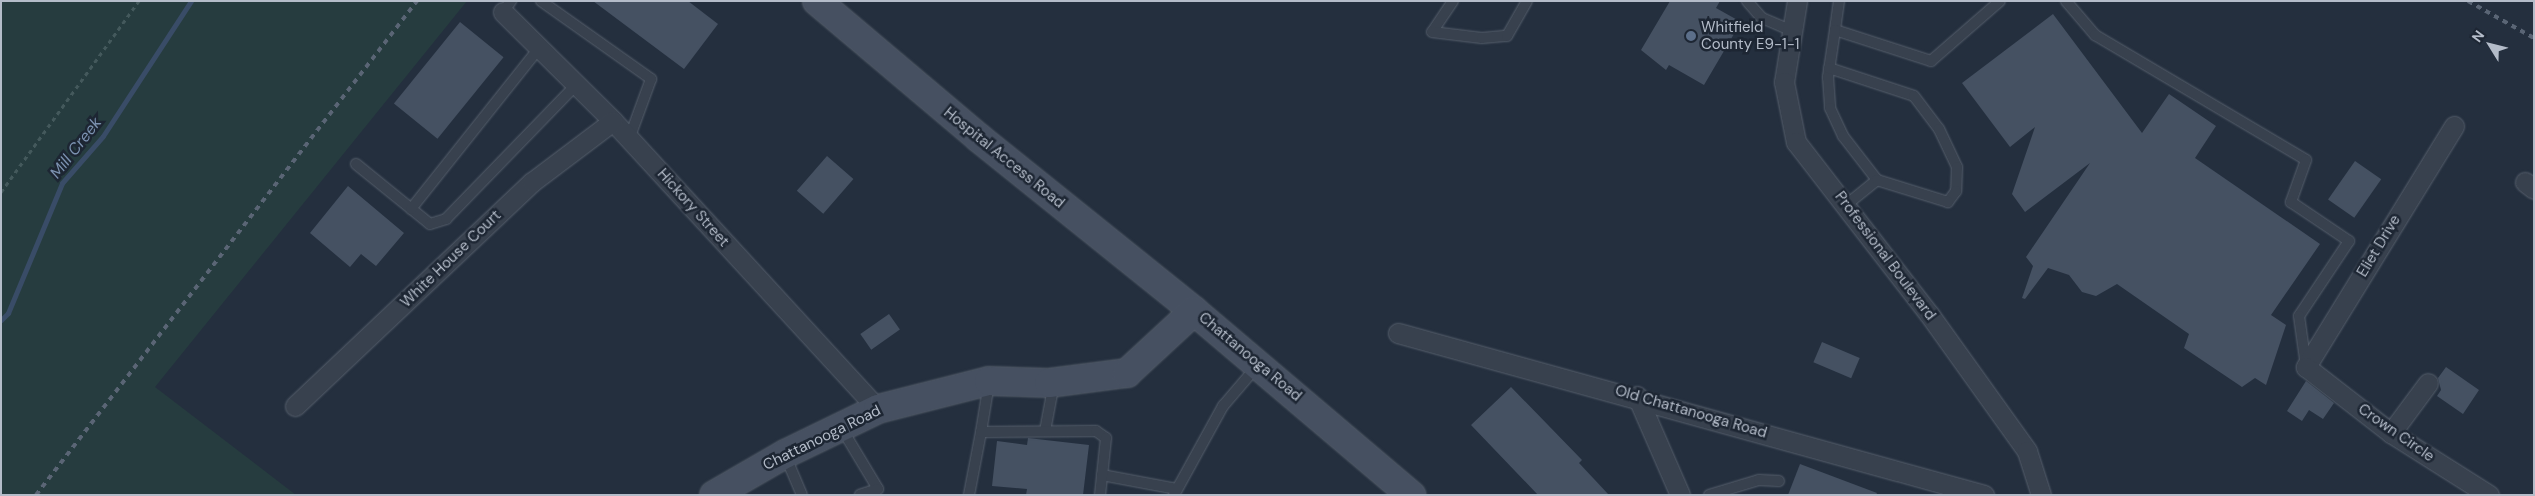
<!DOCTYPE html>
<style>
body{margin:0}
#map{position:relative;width:2535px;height:496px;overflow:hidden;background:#242f3e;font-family:"DM Sans",sans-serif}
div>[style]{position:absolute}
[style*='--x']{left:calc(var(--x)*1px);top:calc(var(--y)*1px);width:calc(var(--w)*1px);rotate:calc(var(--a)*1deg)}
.green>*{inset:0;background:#263c3f}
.stream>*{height:5px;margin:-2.5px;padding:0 2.5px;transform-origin:2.5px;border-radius:2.5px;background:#394c67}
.building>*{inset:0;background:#455162;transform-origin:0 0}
.path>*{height:3px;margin-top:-1.5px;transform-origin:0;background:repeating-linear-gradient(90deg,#44595c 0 4px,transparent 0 8px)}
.roads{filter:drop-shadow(0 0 1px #565f6c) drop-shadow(0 0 1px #565f6c)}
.lane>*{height:10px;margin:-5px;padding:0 5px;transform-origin:5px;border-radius:5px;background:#38414e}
.street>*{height:19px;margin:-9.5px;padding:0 9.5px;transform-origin:9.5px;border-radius:9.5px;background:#38414e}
.secondary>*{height:28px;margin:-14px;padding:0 14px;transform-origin:14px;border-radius:14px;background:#465061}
.rail>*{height:4px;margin-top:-2px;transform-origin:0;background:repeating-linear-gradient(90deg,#5a6575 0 5px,transparent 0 10px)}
.dots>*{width:14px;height:14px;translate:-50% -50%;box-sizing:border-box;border:2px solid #1d2633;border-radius:50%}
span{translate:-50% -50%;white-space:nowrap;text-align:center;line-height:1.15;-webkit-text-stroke:5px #1d2633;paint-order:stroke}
.poi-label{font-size:15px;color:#b4bcc9}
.left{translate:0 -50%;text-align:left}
.street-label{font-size:15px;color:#b4bcc9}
.water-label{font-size:16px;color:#7c92b1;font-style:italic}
.frame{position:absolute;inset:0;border:2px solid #b4bcc9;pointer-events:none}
.north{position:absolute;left:2465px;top:20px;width:50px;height:50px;-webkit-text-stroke:4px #1d2633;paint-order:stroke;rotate:306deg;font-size:14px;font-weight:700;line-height:20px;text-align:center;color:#b4bcc9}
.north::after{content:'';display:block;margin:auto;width:18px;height:22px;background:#b4bcc9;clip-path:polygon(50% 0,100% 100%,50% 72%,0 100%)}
</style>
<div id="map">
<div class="green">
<i style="clip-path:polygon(1px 1px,467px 1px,155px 387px,296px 495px,1px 495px)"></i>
</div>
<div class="stream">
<i style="--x:1;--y:320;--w:10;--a:-45"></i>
<i style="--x:8;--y:313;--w:141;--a:-67.4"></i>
<i style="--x:62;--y:183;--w:62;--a:-48.9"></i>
<i style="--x:103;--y:136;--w:161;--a:-56.9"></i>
</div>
<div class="building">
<i style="clip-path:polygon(593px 1px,688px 1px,718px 24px,684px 69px)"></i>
<i style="clip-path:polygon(1670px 1px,1720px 1px,1716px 8px,1741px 22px,1704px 85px,1669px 65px,1666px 70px,1641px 50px)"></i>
<i style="clip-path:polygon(2053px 14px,2142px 133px,2169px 94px,2216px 126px,2195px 158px,2320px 244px,2271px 315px,2286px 325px,2266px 385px,2255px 378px,2242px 387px,2184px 348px,2189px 334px,2117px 284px,2096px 296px,2082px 292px,2069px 275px,2048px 268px,2025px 299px,2022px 298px,2033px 266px,2026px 257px,2090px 163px,2025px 212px,2012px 194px,2035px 127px,2010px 147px,1962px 83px)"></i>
<i style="left:460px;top:22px;width:56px;height:105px;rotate:39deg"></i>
<i style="left:827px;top:156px;width:35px;height:46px;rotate:41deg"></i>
<i style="left:2355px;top:161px;width:32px;height:47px;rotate:35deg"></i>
<i style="clip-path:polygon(348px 186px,404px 233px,376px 266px,361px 254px,350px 267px,310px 233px)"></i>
<i style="left:889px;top:314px;width:19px;height:35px;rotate:55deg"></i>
<i style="left:1822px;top:342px;width:41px;height:22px;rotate:23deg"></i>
<i style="clip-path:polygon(2446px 367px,2479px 390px,2463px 414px,2437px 396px,2441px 390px,2438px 378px)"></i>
<i style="clip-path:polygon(2306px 381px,2334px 403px,2323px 419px,2309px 410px,2302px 421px,2287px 411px)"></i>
<i style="clip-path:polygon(1511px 387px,1582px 460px,1579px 463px,1609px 495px,1538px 495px,1471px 425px)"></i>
<i style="clip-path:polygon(1028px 438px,1089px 445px,1083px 495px,1026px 495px,1027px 489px,992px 486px,997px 441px,1027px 445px)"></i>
<i style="clip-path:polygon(1800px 464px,1877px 493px,1876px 495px,1788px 495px)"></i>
</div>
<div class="path">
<i style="--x:1;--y:192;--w:236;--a:-54.2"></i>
</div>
<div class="roads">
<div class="lane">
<i style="--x:541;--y:1;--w:135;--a:35.3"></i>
<i style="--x:651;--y:79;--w:64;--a:110.1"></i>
<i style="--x:1453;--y:1;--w:37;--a:124"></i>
<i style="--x:1432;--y:32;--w:50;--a:6.8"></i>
<i style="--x:1482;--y:38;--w:25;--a:-5"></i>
<i style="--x:1507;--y:36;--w:40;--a:-60.3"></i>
<i style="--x:1747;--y:1;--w:23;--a:49"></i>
<i style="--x:1762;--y:18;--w:34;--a:23"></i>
<i style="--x:1839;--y:1;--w:29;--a:98"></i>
<i style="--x:1835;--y:30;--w:101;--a:17.9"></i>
<i style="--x:1931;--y:61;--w:91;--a:-41"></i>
<i style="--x:2066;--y:1;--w:45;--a:49.5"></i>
<i style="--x:2095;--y:35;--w:245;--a:30.6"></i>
<i style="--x:2306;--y:160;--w:45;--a:109.7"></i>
<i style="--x:2291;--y:202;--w:70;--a:33.9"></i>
<i style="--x:2349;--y:241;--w:90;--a:123.7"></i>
<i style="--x:2299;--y:316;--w:50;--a:82"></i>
<i style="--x:503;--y:12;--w:14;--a:-54"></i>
<i style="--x:1835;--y:30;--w:48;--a:98.5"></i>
<i style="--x:1828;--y:77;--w:31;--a:86"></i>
<i style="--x:1830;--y:108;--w:31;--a:65"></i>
<i style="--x:1843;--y:136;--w:56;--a:52.3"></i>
<i style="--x:1877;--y:180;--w:40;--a:141"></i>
<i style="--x:1829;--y:68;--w:89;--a:18.2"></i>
<i style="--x:1914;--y:96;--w:41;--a:52.9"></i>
<i style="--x:1939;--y:129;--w:42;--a:64.7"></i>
<i style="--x:1957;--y:167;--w:24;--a:92"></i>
<i style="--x:1956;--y:191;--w:14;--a:126"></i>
<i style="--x:1948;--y:202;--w:74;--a:-162.8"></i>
<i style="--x:356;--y:164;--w:95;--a:39"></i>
<i style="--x:430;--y:224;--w:17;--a:-17"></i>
<i style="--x:446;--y:219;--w:187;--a:-45.9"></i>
<i style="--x:411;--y:209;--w:206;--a:-51.5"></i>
<i style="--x:842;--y:429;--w:70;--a:59"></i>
<i style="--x:878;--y:489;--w:19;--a:162"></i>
<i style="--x:1045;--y:431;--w:49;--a:-79.4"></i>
<i style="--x:981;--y:432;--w:50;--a:-80.7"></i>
<i style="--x:785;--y:455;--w:43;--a:67"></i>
<i style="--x:1102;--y:475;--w:76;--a:10.6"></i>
<i style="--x:969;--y:495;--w:64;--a:-79.2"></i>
<i style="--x:981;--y:432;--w:115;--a:-0.5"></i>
<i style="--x:1096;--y:431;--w:12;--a:35"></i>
<i style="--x:1106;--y:438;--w:57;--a:96"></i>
<i style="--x:1174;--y:495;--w:102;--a:-61.2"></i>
<i style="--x:1223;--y:406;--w:54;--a:-49.5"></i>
<i style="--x:1709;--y:495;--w:52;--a:-16.7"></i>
<i style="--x:1759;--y:480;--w:20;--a:3"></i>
</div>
<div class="street">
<i style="--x:1797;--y:1;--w:82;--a:99.1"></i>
<i style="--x:1784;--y:82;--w:61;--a:78.7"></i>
<i style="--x:1796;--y:142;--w:217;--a:52.3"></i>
<i style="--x:1929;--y:314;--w:168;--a:54.4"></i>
<i style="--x:2027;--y:451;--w:46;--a:72.3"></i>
<i style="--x:503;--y:12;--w:155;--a:44.7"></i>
<i style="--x:613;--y:121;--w:391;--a:47.4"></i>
<i style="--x:2454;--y:126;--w:283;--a:121.6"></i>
<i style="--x:2306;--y:367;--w:108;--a:37.8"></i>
<i style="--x:2391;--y:433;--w:116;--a:32.3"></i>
<i style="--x:2525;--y:182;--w:11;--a:38"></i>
<i style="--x:1398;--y:333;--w:608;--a:15.45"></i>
<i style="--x:1637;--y:396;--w:108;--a:66.5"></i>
<i style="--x:295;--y:406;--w:326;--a:-43.4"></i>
<i style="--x:532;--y:182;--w:101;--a:-37"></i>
<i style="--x:2391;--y:433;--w:62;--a:-53.5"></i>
</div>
<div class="secondary">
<i style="--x:817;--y:1;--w:212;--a:40.2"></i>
<i style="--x:979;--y:138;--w:276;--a:38.8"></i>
<i style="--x:1194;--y:311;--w:285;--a:40.3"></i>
<i style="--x:714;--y:495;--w:82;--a:-30"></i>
<i style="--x:785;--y:454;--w:103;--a:-25.8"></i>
<i style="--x:878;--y:409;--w:114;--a:-14.2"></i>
<i style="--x:989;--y:381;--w:60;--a:1.9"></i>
<i style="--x:1049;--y:383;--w:79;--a:-7.3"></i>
<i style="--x:1127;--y:373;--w:91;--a:-42.8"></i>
</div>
</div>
<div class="rail">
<i style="--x:2468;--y:1;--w:76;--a:29.3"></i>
<i style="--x:36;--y:495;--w:624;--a:-52.36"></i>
</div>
<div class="dots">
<i style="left:1691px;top:36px;background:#5c6f8a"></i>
</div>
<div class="poi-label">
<span class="left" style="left:1701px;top:36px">Whitfield<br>County E9-1-1</span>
</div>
<div class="street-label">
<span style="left:1004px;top:158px;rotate:39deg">Hospital Access Road</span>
<span style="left:693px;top:208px;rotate:48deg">Hickory Street</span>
<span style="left:2379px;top:246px;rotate:-59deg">Eliet Drive</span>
<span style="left:1885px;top:256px;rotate:53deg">Professional Boulevard</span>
<span style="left:451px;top:259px;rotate:-44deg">White House Court</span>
<span style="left:1250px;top:357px;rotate:40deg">Chattanooga Road</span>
<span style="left:1691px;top:412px;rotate:16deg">Old Chattanooga Road</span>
<span style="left:2396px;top:433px;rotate:35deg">Crown Circle</span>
<span style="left:822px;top:438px;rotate:-26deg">Chattanooga Road</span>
</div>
<div class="water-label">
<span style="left:76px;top:148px;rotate:-52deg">Mill Creek</span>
</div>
<div class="frame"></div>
<div class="north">N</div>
</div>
